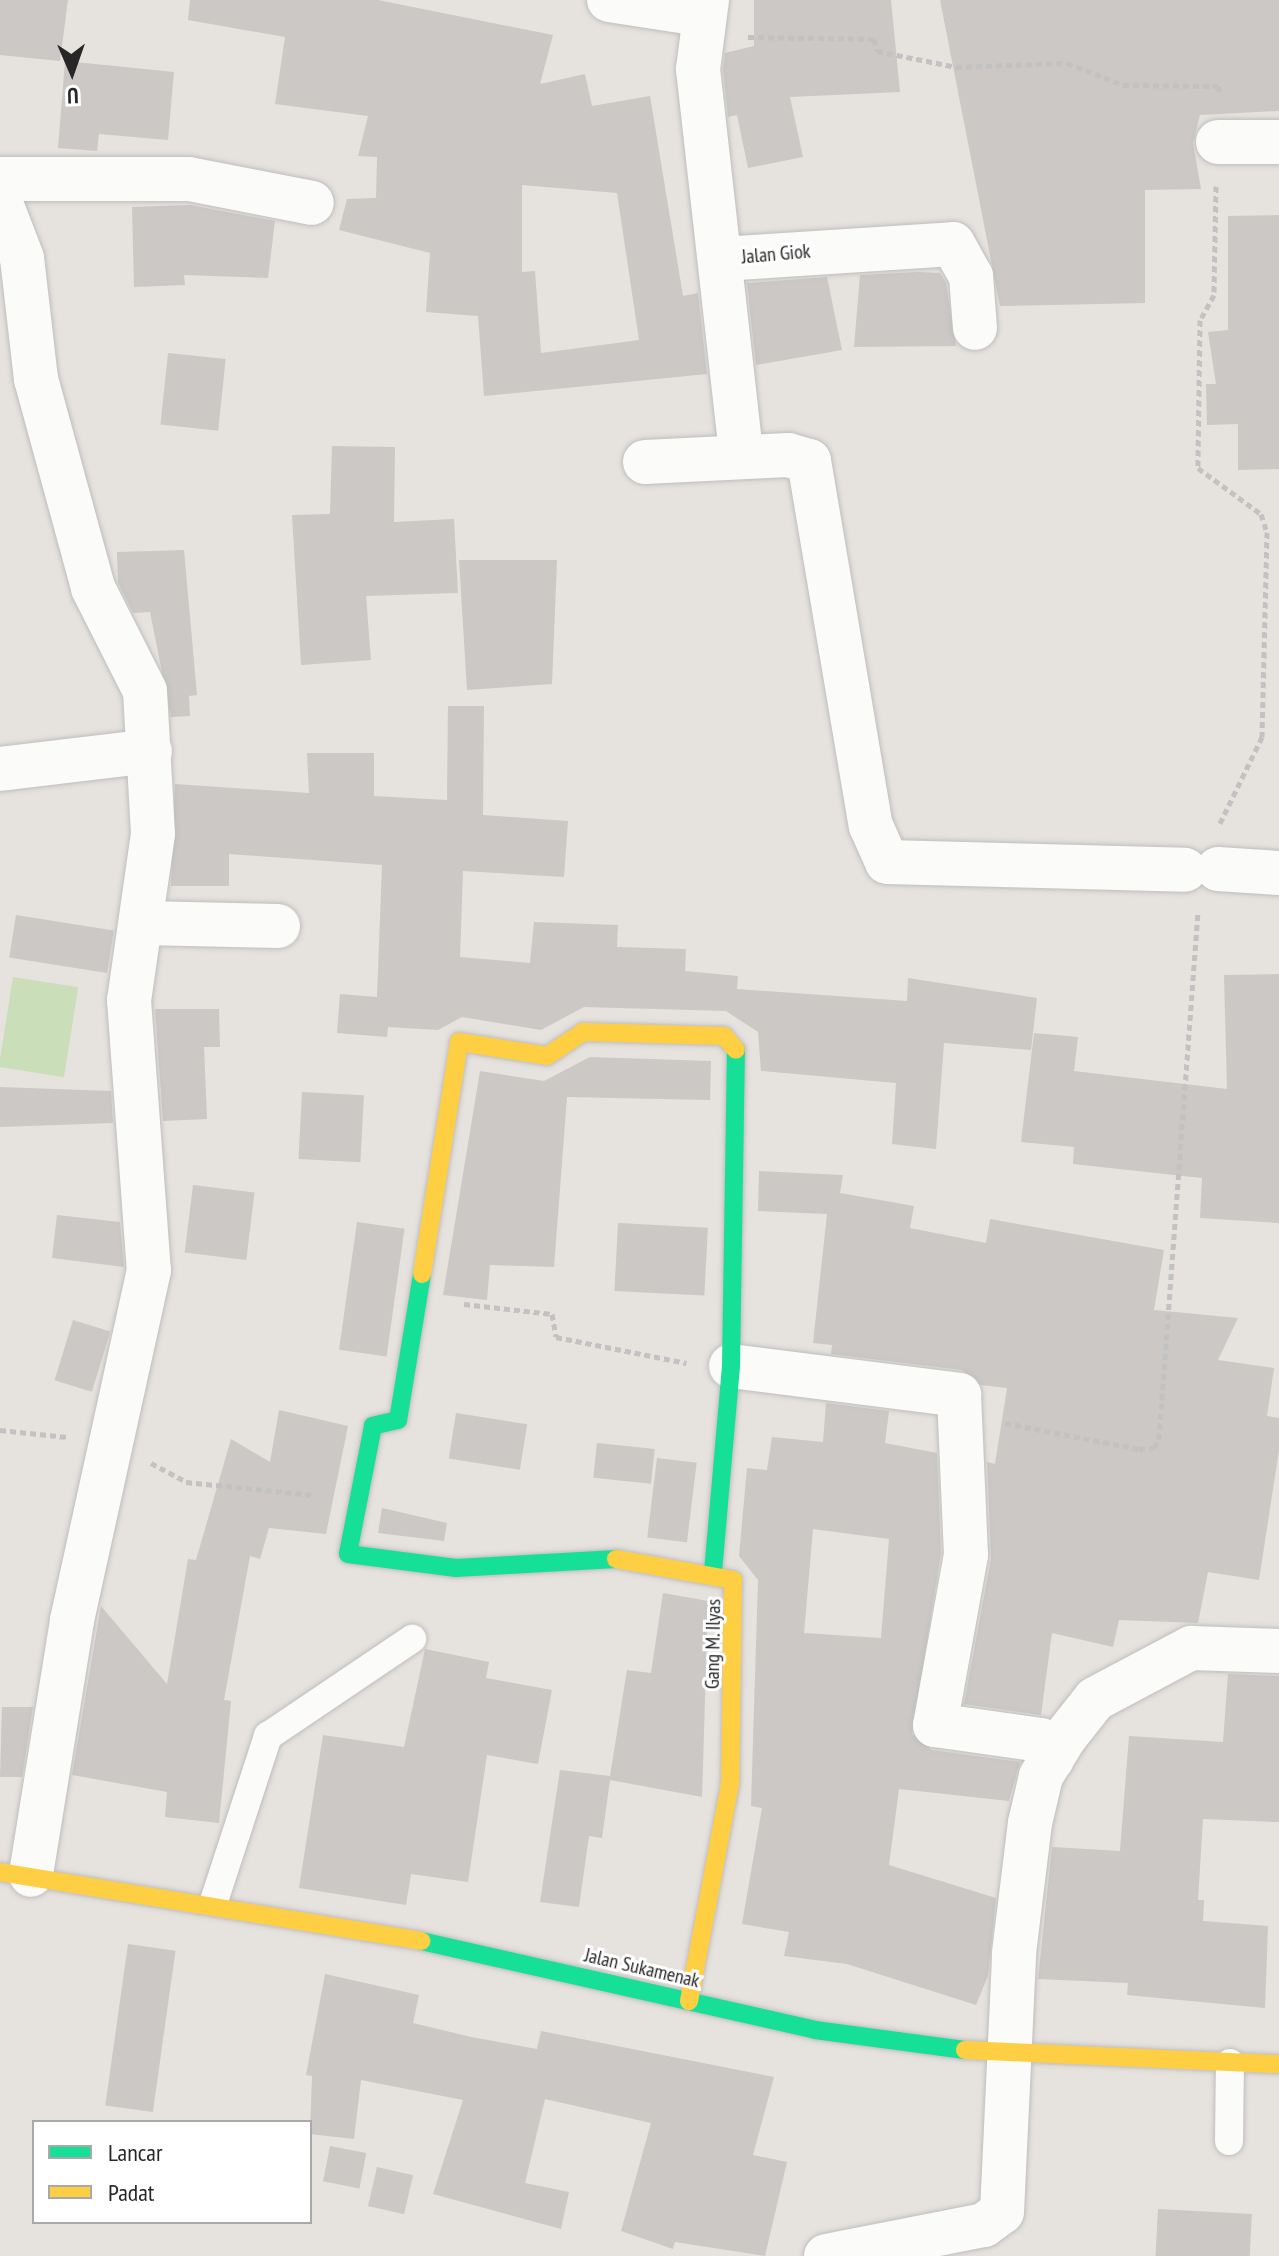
<!DOCTYPE html>
<style>
body{margin:0}
#map{position:relative;width:1279px;height:2256px;overflow:hidden;background:#e6e2de;font-family:"PT Sans Narrow",sans-serif}
div>[style]{position:absolute}
[style*='--x']{left:calc(var(--x)*1px);top:calc(var(--y)*1px);width:calc(var(--w)*1px);rotate:calc(var(--a)*1deg)}
.green>*{inset:0;background:#c9deb9;transform-origin:0 0}
.building>*{inset:0;background:#cbc8c5;transform-origin:0 0}
.path>*{height:5px;margin-top:-2.5px;transform-origin:0;background:repeating-linear-gradient(90deg,#c2c2c2 0 6px,transparent 0 10px)}
.roads{filter:drop-shadow(0 0 2px #bfbebf) drop-shadow(0 0 2px #bfbebf)}
.lane>*{height:28px;margin:-14px;padding:0 14px;transform-origin:14px;border-radius:14px;background:#fbfbfa}
.street>*{height:44px;margin:-22px;padding:0 22px;transform-origin:22px;border-radius:22px;background:#fbfbfa}
.fast>*{height:18px;margin:-9px;padding:0 9px;transform-origin:9px;border-radius:9px;background:#16e098}
.slow>*{height:18px;margin:-9px;padding:0 9px;transform-origin:9px;border-radius:9px;background:#ffcf43}
span{translate:-50% -50%;white-space:nowrap;text-align:center;line-height:1.15;-webkit-text-stroke:6px #fff;paint-order:stroke}
.street-label{font-size:20px;color:#272727}
.legend{position:absolute;left:32px;top:2120px;width:280px;height:104px;box-sizing:border-box;background:#fff;border:2px solid #a9a9a9;margin:0;padding:10px 14px;list-style:none;font-size:24px;color:#272727}
.legend li{display:flex;align-items:center;gap:16px;height:40px}
.legend b{width:40px;border:2px solid #a9a9a9}
.north{position:absolute;left:32px;top:32px;width:80px;height:80px;-webkit-text-stroke:6px #fff;paint-order:stroke;rotate:178deg;font-size:22px;font-weight:700;line-height:32px;text-align:center;color:#272727}
.north::after{content:'';display:block;margin:auto;width:28px;height:36px;background:#272727;clip-path:polygon(50% 0,100% 100%,50% 72%,0 100%)}
</style>
<div id="map">
<div class="green">
<i style="left:13px;top:977px;width:66px;height:91px;rotate:9deg"></i>
</div>
<div class="building">
<i style="clip-path:polygon(0 0,68px 0,60px 61px,0 55px)"></i>
<i style="clip-path:polygon(evenodd,190px 0,378px 0,553px 35px,540px 84px,585px 74px,592px 106px,650px 96px,683px 296px,698px 293px,707px 374px,484px 396px,478px 316px,426px 312px,430px 253px,339px 230px,347px 199px,376px 198px,377px 157px,358px 156px,368px 116px,275px 104px,285px 37px,188px 20px,190px 0,522px 185px,617px 193px,639px 340px,541px 353px,535px 271px,522px 272px,522px 185px)"></i>
<i style="clip-path:polygon(754px 0,891px 0,900px 92px,790px 97px,803px 157px,748px 168px,737px 115px,728px 117px,723px 69px,725px 53px,754px 46px)"></i>
<i style="clip-path:polygon(940px 0,1279px 0,1279px 111px,1200px 115px,1193px 143px,1201px 189px,1145px 190px,1145px 303px,1000px 306px)"></i>
<i style="clip-path:polygon(65px 61px,174px 72px,168px 140px,99px 134px,97px 151px,58px 148px)"></i>
<i style="clip-path:polygon(190px 205px,275px 221px,268px 278px,184px 275px,185px 285px,134px 287px,132px 207px)"></i>
<i style="clip-path:polygon(1279px 215px,1279px 469px,1238px 470px,1238px 424px,1207px 425px,1206px 384px,1216px 384px,1208px 332px,1228px 330px,1228px 216px)"></i>
<i style="clip-path:polygon(918px 272px,940px 273px,946px 283px,956px 346px,854px 347px,860px 275px)"></i>
<i style="clip-path:polygon(827px 277px,842px 350px,756px 365px,747px 283px)"></i>
<i style="left:168px;top:353px;width:58px;height:72px;rotate:6deg"></i>
<i style="clip-path:polygon(332px 446px,395px 447px,394px 522px,454px 519px,458px 593px,366px 596px,371px 660px,301px 665px,292px 515px,330px 514px)"></i>
<i style="clip-path:polygon(184px 550px,197px 695px,189px 696px,190px 716px,171px 717px,150px 612px,133px 613px,118px 583px,117px 552px)"></i>
<i style="clip-path:polygon(459px 560px,557px 560px,552px 684px,467px 690px)"></i>
<i style="clip-path:polygon(448px 706px,484px 706px,483px 815px,568px 821px,564px 877px,463px 871px,460px 957px,530px 963px,534px 922px,618px 925px,617px 947px,686px 949px,685px 971px,738px 976px,737px 989px,907px 1001px,908px 978px,1037px 998px,1031px 1050px,944px 1043px,936px 1149px,892px 1144px,896px 1083px,761px 1071px,758px 1032px,726px 1011px,584px 1007px,541px 1030px,462px 1017px,438px 1030px,388px 1027px,387px 1037px,337px 1033px,340px 994px,377px 997px,382px 865px,229px 854px,229px 886px,171px 886px,175px 784px,309px 793px,307px 753px,374px 753px,374px 796px,447px 800px)"></i>
<i style="left:16px;top:915px;width:99px;height:43px;rotate:9deg"></i>
<i style="clip-path:polygon(1279px 974px,1279px 1223px,1200px 1218px,1202px 1178px,1073px 1164px,1074px 1147px,1021px 1142px,1034px 1033px,1078px 1037px,1074px 1071px,1227px 1089px,1224px 975px)"></i>
<i style="clip-path:polygon(155px 1009px,219px 1009px,220px 1047px,204px 1047px,207px 1119px,163px 1121px)"></i>
<i style="clip-path:polygon(590px 1057px,711px 1061px,710px 1100px,567px 1097px,554px 1267px,490px 1265px,487px 1300px,443px 1295px,480px 1071px,544px 1081px)"></i>
<i style="clip-path:polygon(0 1087px,111px 1091px,113px 1123px,0 1127px)"></i>
<i style="left:302px;top:1092px;width:62px;height:67px;rotate:3deg"></i>
<i style="clip-path:polygon(759px 1171px,843px 1175px,840px 1193px,914px 1206px,910px 1228px,986px 1243px,990px 1219px,1164px 1250px,1154px 1310px,1238px 1318px,1218px 1360px,1274px 1368px,1267px 1416px,1279px 1418px,1279px 1450px,1259px 1580px,1208px 1572px,1198px 1623px,1119px 1620px,1113px 1647px,1052px 1633px,1041px 1715px,964px 1704px,991px 1559px,987px 1462px,995px 1464px,1007px 1388px,981px 1385px,962px 1370px,831px 1354px,832px 1345px,813px 1343px,827px 1214px,758px 1211px)"></i>
<i style="left:193px;top:1185px;width:62px;height:68px;rotate:7deg"></i>
<i style="clip-path:polygon(57px 1215px,120px 1222px,124px 1267px,52px 1258px)"></i>
<i style="left:357px;top:1222px;width:48px;height:129px;rotate:8deg"></i>
<i style="left:618px;top:1223px;width:90px;height:68px;rotate:3deg"></i>
<i style="left:73px;top:1320px;width:39px;height:63px;rotate:17deg"></i>
<i style="clip-path:polygon(evenodd,826px 1403px,889px 1411px,885px 1443px,937px 1453px,941px 1553px,912px 1734px,932px 1750px,1020px 1762px,1009px 1801px,899px 1789px,889px 1865px,996px 1898px,988px 1976px,976px 2005px,847px 1964px,784px 1956px,789px 1932px,742px 1924px,762px 1808px,751px 1806px,758px 1580px,739px 1556px,747px 1468px,767px 1470px,772px 1437px,823px 1442px,826px 1403px,813px 1529px,889px 1539px,881px 1638px,804px 1633px,813px 1529px)"></i>
<i style="clip-path:polygon(279px 1410px,348px 1426px,326px 1534px,269px 1528px,260px 1559px,250px 1556px,224px 1700px,231px 1701px,219px 1823px,165px 1817px,167px 1792px,72px 1775px,101px 1606px,167px 1684px,188px 1559px,196px 1560px,231px 1439px,270px 1462px)"></i>
<i style="left:456px;top:1413px;width:72px;height:46px;rotate:9deg"></i>
<i style="left:597px;top:1443px;width:58px;height:35px;rotate:6deg"></i>
<i style="left:657px;top:1458px;width:40px;height:80px;rotate:7deg"></i>
<i style="clip-path:polygon(382px 1508px,447px 1523px,444px 1541px,378px 1533px)"></i>
<i style="clip-path:polygon(663px 1593px,708px 1601px,702px 1797px,610px 1780px,602px 1838px,589px 1836px,579px 1907px,540px 1902px,560px 1770px,610px 1776px,627px 1670px,651px 1673px)"></i>
<i style="clip-path:polygon(425px 1649px,489px 1662px,486px 1678px,552px 1690px,538px 1764px,487px 1755px,468px 1882px,411px 1874px,406px 1905px,299px 1888px,323px 1735px,404px 1747px)"></i>
<i style="clip-path:polygon(1228px 1674px,1279px 1676px,1279px 1822px,1203px 1819px,1198px 1900px,1204px 1900px,1203px 1921px,1268px 1926px,1265px 2008px,1127px 1995px,1128px 1983px,1038px 1979px,1052px 1847px,1120px 1851px,1129px 1736px,1223px 1742px)"></i>
<i style="clip-path:polygon(2px 1707px,33px 1707px,22px 1777px,0 1777px)"></i>
<i style="left:128px;top:1944px;width:48px;height:163px;rotate:8deg"></i>
<i style="clip-path:polygon(325px 1974px,419px 1995px,413px 2023px,471px 2037px,537px 2049px,541px 2031px,774px 2077px,753px 2155px,787px 2162px,765px 2256px,675px 2242px,673px 2249px,621px 2231px,651px 2123px,545px 2099px,525px 2183px,569px 2192px,561px 2229px,433px 2194px,463px 2100px,361px 2080px,354px 2139px,310px 2134px,312px 2076px,306px 2075px)"></i>
<i style="left:330px;top:2146px;width:37px;height:36px;rotate:11deg"></i>
<i style="left:377px;top:2167px;width:37px;height:40px;rotate:13deg"></i>
<i style="left:1158px;top:2209px;width:94px;height:47px;rotate:3deg"></i>
</div>
<div class="path">
<i style="--x:748;--y:37;--w:126;--a:0.9"></i>
<i style="--x:874;--y:39;--w:12;--a:76"></i>
<i style="--x:877;--y:51;--w:81;--a:11.4"></i>
<i style="--x:956;--y:67;--w:111;--a:-2.1"></i>
<i style="--x:1067;--y:63;--w:60;--a:21.4"></i>
<i style="--x:1123;--y:85;--w:95;--a:0.6"></i>
<i style="--x:1218;--y:86;--w:10;--a:73"></i>
<i style="--x:1216;--y:186;--w:109;--a:91.1"></i>
<i style="--x:1214;--y:295;--w:29;--a:119"></i>
<i style="--x:1200;--y:320;--w:148;--a:90.8"></i>
<i style="--x:1198;--y:468;--w:78;--a:36.1"></i>
<i style="--x:1261;--y:514;--w:19;--a:72"></i>
<i style="--x:1267;--y:532;--w:205;--a:91.4"></i>
<i style="--x:1262;--y:737;--w:96;--a:116"></i>
<i style="--x:464;--y:1304;--w:89;--a:6.5"></i>
<i style="--x:552;--y:1314;--w:23;--a:80"></i>
<i style="--x:556;--y:1337;--w:133;--a:11.3"></i>
<i style="--x:1005;--y:1423;--w:136;--a:11"></i>
<i style="--x:1139;--y:1449;--w:15;--a:-4"></i>
<i style="--x:1154;--y:1448;--w:10;--a:-61"></i>
<i style="--x:1159;--y:1439;--w:528;--a:-85.77"></i>
<i style="--x:0;--y:1430;--w:67;--a:6"></i>
<i style="--x:151;--y:1463;--w:40;--a:28"></i>
<i style="--x:186;--y:1482;--w:127;--a:5.9"></i>
</div>
<div class="roads">
<div class="lane">
<i style="--x:214;--y:1901;--w:174;--a:-71.9"></i>
<i style="--x:268;--y:1736;--w:174;--a:-34"></i>
<i style="--x:1229;--y:2141;--w:78;--a:-89.3"></i>
</div>
<div class="street">
<i style="--x:609;--y:0;--w:92;--a:8.7"></i>
<i style="--x:707;--y:0;--w:70;--a:97.4"></i>
<i style="--x:698;--y:69;--w:388;--a:83.6"></i>
<i style="--x:1218;--y:142;--w:61;--a:0"></i>
<i style="--x:0;--y:179;--w:189;--a:0"></i>
<i style="--x:189;--y:179;--w:125;--a:11"></i>
<i style="--x:0;--y:201;--w:61;--a:68.9"></i>
<i style="--x:22;--y:258;--w:122;--a:83.4"></i>
<i style="--x:36;--y:379;--w:217;--a:74.7"></i>
<i style="--x:93;--y:588;--w:115;--a:63.2"></i>
<i style="--x:145;--y:691;--w:143;--a:86.8"></i>
<i style="--x:153;--y:834;--w:168;--a:98.2"></i>
<i style="--x:129;--y:1000;--w:271;--a:85.8"></i>
<i style="--x:149;--y:1270;--w:359;--a:102.4"></i>
<i style="--x:72;--y:1621;--w:257;--a:99.2"></i>
<i style="--x:722;--y:259;--w:231;--a:-3.7"></i>
<i style="--x:953;--y:244;--w:37;--a:61"></i>
<i style="--x:971;--y:276;--w:52;--a:85.6"></i>
<i style="--x:645;--y:462;--w:143;--a:-2.8"></i>
<i style="--x:788;--y:455;--w:22;--a:16"></i>
<i style="--x:809;--y:461;--w:370;--a:80.4"></i>
<i style="--x:871;--y:826;--w:39;--a:66"></i>
<i style="--x:887;--y:862;--w:298;--a:1.5"></i>
<i style="--x:0;--y:769;--w:151;--a:-6.8"></i>
<i style="--x:1218;--y:869;--w:61;--a:3.8"></i>
<i style="--x:143;--y:923;--w:135;--a:1.3"></i>
<i style="--x:731;--y:1366;--w:230;--a:7.2"></i>
<i style="--x:959;--y:1395;--w:160;--a:87.5"></i>
<i style="--x:966;--y:1555;--w:173;--a:100.3"></i>
<i style="--x:935;--y:1725;--w:107;--a:8.1"></i>
<i style="--x:1041;--y:1740;--w:22;--a:60"></i>
<i style="--x:826;--y:2256;--w:161;--a:-11.1"></i>
<i style="--x:984;--y:2225;--w:22;--a:-36"></i>
<i style="--x:1002;--y:2212;--w:259;--a:-87.3"></i>
<i style="--x:1014;--y:1953;--w:131;--a:-83"></i>
<i style="--x:1030;--y:1823;--w:48;--a:-76.8"></i>
<i style="--x:1041;--y:1776;--w:46;--a:-58.4"></i>
<i style="--x:1065;--y:1737;--w:48;--a:-51.7"></i>
<i style="--x:1095;--y:1699;--w:109;--a:-28"></i>
<i style="--x:1191;--y:1648;--w:88;--a:2"></i>
</div>
<div class="fast">
<i style="--x:422;--y:1274;--w:148;--a:99.3"></i>
<i style="--x:398;--y:1420;--w:26;--a:167"></i>
<i style="--x:373;--y:1426;--w:130;--a:101.1"></i>
<i style="--x:348;--y:1554;--w:109;--a:7.4"></i>
<i style="--x:456;--y:1568;--w:160;--a:-3.2"></i>
<i style="--x:713;--y:1572;--w:207;--a:-85"></i>
<i style="--x:731;--y:1366;--w:316;--a:-89.1"></i>
<i style="--x:421;--y:1941;--w:404;--a:12.7"></i>
<i style="--x:815;--y:2030;--w:151;--a:7.6"></i>
</div>
<div class="slow">
<i style="--x:422;--y:1274;--w:235;--a:-80.9"></i>
<i style="--x:459;--y:1042;--w:89;--a:9"></i>
<i style="--x:547;--y:1056;--w:43;--a:-33.7"></i>
<i style="--x:583;--y:1032;--w:141;--a:1.6"></i>
<i style="--x:724;--y:1036;--w:18;--a:49"></i>
<i style="--x:616;--y:1559;--w:119;--a:10.2"></i>
<i style="--x:733;--y:1580;--w:204;--a:90.8"></i>
<i style="--x:730;--y:1784;--w:221;--a:100.7"></i>
<i style="--x:0;--y:1872;--w:427;--a:9.3"></i>
<i style="--x:965;--y:2050;--w:314;--a:2.6"></i>
</div>
</div>
<div class="street-label">
<span style="left:776px;top:254px;rotate:-5deg">Jalan Giok</span>
<span style="left:713px;top:1644px;rotate:-89deg">Gang M. Ilyas</span>
<span style="left:642px;top:1968px;rotate:13deg">Jalan Sukamenak</span>
</div>
<ul class="legend">
<li><b style="height:10px;background:#16e098"></b>Lancar</li>
<li><b style="height:10px;background:#ffcf43"></b>Padat</li>
</ul>
<div class="north">U</div>
</div>
